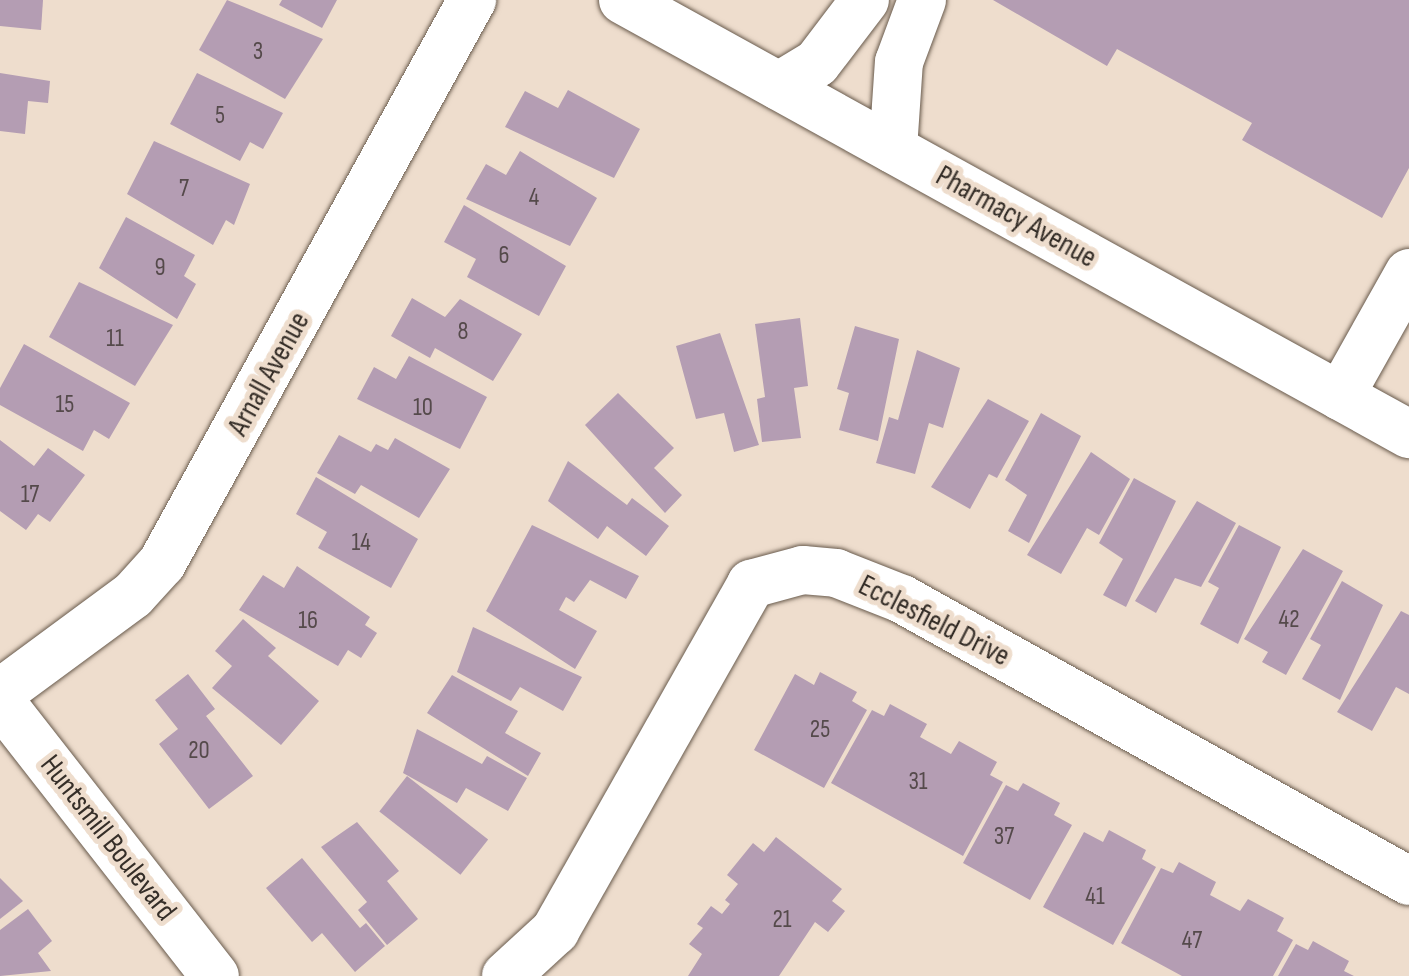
<!DOCTYPE html>
<style>
body{margin:0}
#map{position:relative;width:1409px;height:976px;overflow:hidden;background:#eeddcd;font-family:"Sofia Sans Condensed",sans-serif}
div>[style]{position:absolute}
[style*='--x']{left:calc(var(--x)*1px);top:calc(var(--y)*1px);width:calc(var(--w)*1px);rotate:calc(var(--a)*1deg)}
.building>*{inset:0;background:#b49db3;transform-origin:0 0}
.roads{filter:drop-shadow(0 0 2px #695b4d) drop-shadow(0 0 2px #695b4d)}
.minor>*{height:48px;margin:-24px;padding:0 24px;transform-origin:24px;border-radius:24px;background:#fff}
span{translate:-50% -50%;white-space:nowrap;text-align:center;line-height:1.15;-webkit-text-stroke:10px #eeddcd;paint-order:stroke}
.number-label{font-size:25px;color:#554a4b}
.number-label span{-webkit-text-stroke-width:0}
.street-label{font-size:30px;color:#352e28}
</style>
<div id="map">
<div class="building">
<i style="clip-path:polygon(0 0,43px 0,41px 30px,0 26px)"></i>
<i style="clip-path:polygon(227px 0,323px 39px,285px 99px,199px 50px)"></i>
<i style="clip-path:polygon(282px 0,337px 0,322px 28px,279px 5px)"></i>
<i style="clip-path:polygon(993px 0,1409px 0,1409px 168px,1382px 218px,1242px 140px,1252px 123px,1117px 49px,1107px 66px)"></i>
<i style="clip-path:polygon(0 73px,50px 81px,48px 103px,28px 101px,25px 134px,0 131px)"></i>
<i style="clip-path:polygon(197px 73px,283px 113px,263px 149px,250px 142px,240px 161px,170px 124px)"></i>
<i style="clip-path:polygon(568px 90px,640px 129px,614px 178px,505px 127px,525px 91px,558px 108px)"></i>
<i style="clip-path:polygon(154px 141px,250px 184px,234px 225px,226px 220px,213px 245px,127px 194px)"></i>
<i style="clip-path:polygon(520px 151px,597px 198px,570px 246px,466px 199px,486px 164px,506px 175px)"></i>
<i style="clip-path:polygon(464px 205px,566px 266px,539px 316px,467px 277px,476px 259px,444px 242px)"></i>
<i style="clip-path:polygon(126px 217px,195px 255px,184px 276px,196px 284px,177px 319px,99px 268px)"></i>
<i style="clip-path:polygon(79px 282px,173px 325px,135px 386px,49px 337px)"></i>
<i style="clip-path:polygon(412px 298px,445px 317px,460px 299px,522px 334px,493px 381px,435px 348px,430px 358px,391px 336px)"></i>
<i style="clip-path:polygon(800px 318px,808px 386px,794px 388px,801px 438px,762px 442px,757px 399px,765px 397px,755px 324px)"></i>
<i style="clip-path:polygon(855px 326px,899px 339px,878px 441px,839px 430px,849px 393px,837px 389px)"></i>
<i style="clip-path:polygon(720px 333px,759px 445px,734px 452px,724px 413px,696px 419px,676px 346px)"></i>
<i style="clip-path:polygon(24px 344px,130px 403px,109px 439px,94px 430px,83px 451px,0 405px,0 388px)"></i>
<i style="clip-path:polygon(917px 350px,960px 368px,943px 428px,929px 423px,915px 474px,876px 463px,889px 417px,898px 420px)"></i>
<i style="clip-path:polygon(409px 356px,487px 397px,460px 449px,357px 399px,374px 367px,396px 379px)"></i>
<i style="clip-path:polygon(618px 393px,674px 448px,654px 468px,682px 495px,665px 513px,585px 425px)"></i>
<i style="clip-path:polygon(988px 399px,1029px 421px,997px 478px,989px 474px,970px 509px,931px 487px)"></i>
<i style="clip-path:polygon(1041px 413px,1081px 436px,1029px 543px,1008px 531px,1027px 495px,1005px 480px)"></i>
<i style="clip-path:polygon(339px 435px,371px 452px,376px 444px,388px 450px,395px 438px,450px 469px,419px 518px,361px 485px,355px 494px,317px 473px)"></i>
<i style="clip-path:polygon(0 440px,34px 466px,48px 448px,85px 475px,50px 522px,38px 514px,26px 530px,0 511px)"></i>
<i style="clip-path:polygon(1091px 452px,1130px 479px,1099px 535px,1087px 528px,1061px 574px,1027px 555px)"></i>
<i style="clip-path:polygon(568px 461px,627px 505px,632px 498px,669px 526px,646px 556px,607px 526px,598px 539px,548px 501px)"></i>
<i style="clip-path:polygon(316px 477px,418px 539px,391px 588px,318px 548px,327px 532px,296px 514px)"></i>
<i style="clip-path:polygon(1134px 478px,1176px 501px,1126px 607px,1103px 595px,1123px 559px,1099px 543px)"></i>
<i style="clip-path:polygon(1197px 501px,1236px 523px,1201px 587px,1175px 578px,1156px 613px,1135px 601px)"></i>
<i style="clip-path:polygon(532px 525px,639px 576px,626px 599px,590px 580px,574px 602px,566px 597px,559px 610px,597px 631px,575px 669px,486px 611px)"></i>
<i style="clip-path:polygon(1239px 525px,1281px 547px,1238px 644px,1200px 624px,1219px 588px,1208px 582px)"></i>
<i style="clip-path:polygon(1303px 549px,1343px 571px,1286px 675px,1262px 662px,1268px 652px,1244px 639px)"></i>
<i style="clip-path:polygon(297px 566px,370px 617px,365px 625px,377px 633px,361px 658px,348px 650px,338px 666px,239px 610px,263px 575px,284px 588px)"></i>
<i style="clip-path:polygon(1342px 581px,1383px 605px,1340px 700px,1302px 679px,1321px 645px,1310px 639px)"></i>
<i style="clip-path:polygon(1401px 611px,1409px 615px,1409px 694px,1396px 687px,1372px 731px,1337px 712px)"></i>
<i style="clip-path:polygon(243px 619px,276px 648px,268px 656px,319px 701px,281px 745px,212px 688px,232px 666px,215px 651px)"></i>
<i style="clip-path:polygon(473px 627px,582px 677px,563px 711px,520px 687px,511px 701px,457px 672px)"></i>
<i style="clip-path:polygon(820px 672px,857px 692px,852px 701px,867px 710px,824px 788px,754px 750px,795px 674px,814px 685px)"></i>
<i style="clip-path:polygon(188px 674px,215px 709px,206px 716px,253px 776px,209px 809px,159px 744px,178px 729px,155px 700px)"></i>
<i style="clip-path:polygon(452px 675px,518px 711px,505px 733px,541px 753px,528px 776px,427px 713px)"></i>
<i style="clip-path:polygon(890px 704px,927px 724px,920px 737px,951px 754px,959px 741px,997px 762px,990px 775px,1003px 782px,963px 856px,831px 783px,872px 710px,884px 716px)"></i>
<i style="clip-path:polygon(417px 729px,482px 764px,487px 756px,527px 778px,508px 811px,466px 788px,457px 803px,403px 773px)"></i>
<i style="left:407px;top:776px;width:103px;height:45px;rotate:38deg"></i>
<i style="clip-path:polygon(1023px 783px,1060px 803px,1054px 815px,1072px 825px,1030px 900px,963px 863px,1006px 785px,1018px 791px)"></i>
<i style="clip-path:polygon(357px 822px,399px 871px,387px 881px,418px 919px,387px 945px,358px 910px,367px 902px,321px 847px)"></i>
<i style="clip-path:polygon(1109px 830px,1146px 850px,1142px 859px,1156px 867px,1113px 945px,1043px 907px,1084px 832px,1103px 842px)"></i>
<i style="clip-path:polygon(776px 837px,842px 889px,832px 901px,845px 911px,828px 932px,815px 922px,779px 976px,688px 976px,702px 954px,689px 944px,703px 928px,697px 924px,711px 906px,722px 914px,730px 904px,725px 900px,738px 884px,727px 875px,753px 843px,764px 852px)"></i>
<i style="clip-path:polygon(302px 858px,360px 928px,366px 923px,385px 946px,355px 972px,322px 933px,312px 942px,266px 888px)"></i>
<i style="clip-path:polygon(1179px 862px,1216px 882px,1210px 895px,1240px 911px,1248px 899px,1284px 918px,1277px 931px,1293px 940px,1273px 976px,1182px 976px,1121px 943px,1161px 868px,1173px 873px)"></i>
<i style="clip-path:polygon(0 878px,23px 901px,0 919px)"></i>
<i style="clip-path:polygon(28px 909px,52px 941px,38px 953px,51px 971px,0 976px,0 930px)"></i>
<i style="clip-path:polygon(1313px 941px,1349px 961px,1344px 971px,1354px 976px,1278px 976px,1296px 944px,1308px 950px)"></i>
</div>
<div class="roads">
<div class="minor">
<i style="--x:623;--y:0;--w:898;--a:28.91"></i>
<i style="--x:779;--y:86;--w:44;--a:-31.2"></i>
<i style="--x:817;--y:63;--w:79;--a:-52.7"></i>
<i style="--x:893;--y:149;--w:87;--a:-86.1"></i>
<i style="--x:899;--y:62;--w:66;--a:-69.6"></i>
<i style="--x:1340;--y:396;--w:141;--a:-60.7"></i>
<i style="--x:0;--y:693;--w:165;--a:-36.4"></i>
<i style="--x:133;--y:595;--w:43;--a:-47.8"></i>
<i style="--x:162;--y:563;--w:643;--a:-61.16"></i>
<i style="--x:0;--y:701;--w:349;--a:52"></i>
<i style="--x:506;--y:976;--w:67;--a:-42.6"></i>
<i style="--x:555;--y:931;--w:399;--a:-60.5"></i>
<i style="--x:751;--y:584;--w:54;--a:-15.1"></i>
<i style="--x:803;--y:570;--w:33;--a:5"></i>
<i style="--x:836;--y:573;--w:71;--a:21.5"></i>
<i style="--x:902;--y:599;--w:580;--a:29.08"></i>
</div>
</div>
<div class="number-label">
<span style="left:258px;top:52px">3</span>
<span style="left:220px;top:116px">5</span>
<span style="left:184px;top:189px">7</span>
<span style="left:534px;top:198px">4</span>
<span style="left:504px;top:256px">6</span>
<span style="left:160px;top:268px">9</span>
<span style="left:463px;top:332px">8</span>
<span style="left:115px;top:339px">11</span>
<span style="left:65px;top:405px">15</span>
<span style="left:423px;top:408px">10</span>
<span style="left:30px;top:495px">17</span>
<span style="left:361px;top:543px">14</span>
<span style="left:1289px;top:620px">42</span>
<span style="left:308px;top:621px">16</span>
<span style="left:820px;top:730px">25</span>
<span style="left:199px;top:751px">20</span>
<span style="left:918px;top:782px">31</span>
<span style="left:1004px;top:837px">37</span>
<span style="left:1095px;top:897px">41</span>
<span style="left:782px;top:920px">21</span>
<span style="left:1192px;top:941px">47</span>
</div>
<div class="street-label">
<span style="left:1016px;top:217px;rotate:29deg">Pharmacy Avenue</span>
<span style="left:269px;top:374px;rotate:-61deg">Arnall Avenue</span>
<span style="left:934px;top:621px;rotate:27deg">Ecclesfield Drive</span>
<span style="left:108px;top:838px;rotate:52deg">Huntsmill Boulevard</span>
</div>
</div>
